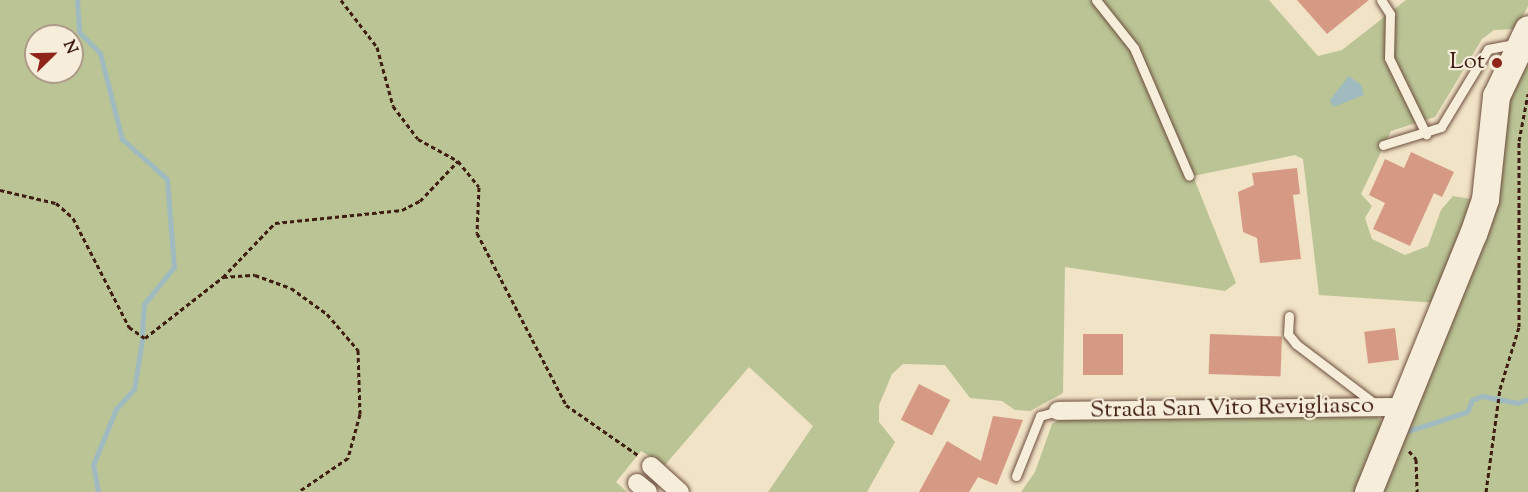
<!DOCTYPE html>
<style>
body{margin:0}
#map{position:relative;width:1528px;height:492px;overflow:hidden;background:#f1e3c6;font-family:"Sorts Mill Goudy",serif}
div>[style]{position:absolute}
[style*='--x']{left:calc(var(--x)*1px);top:calc(var(--y)*1px);width:calc(var(--w)*1px);rotate:calc(var(--a)*1deg)}
.green>*{inset:0;background:#bac495}
.water>*{inset:0;background:#a0bbbf}
.stream>*{height:5px;margin:-2.5px;padding:0 2.5px;transform-origin:2.5px;border-radius:2.5px;background:#a0bbbf}
.building>*{inset:0;background:#d69a84;transform-origin:0 0}
.path>*{height:3px;margin-top:-1.5px;transform-origin:0;background:repeating-linear-gradient(90deg,#3f1d10 0 4.5px,transparent 0 7.5px)}
.roads{filter:drop-shadow(0 0 2px #6c4e3e) drop-shadow(0 0 2px #6c4e3e)}
.lane>*{height:9px;margin:-4.5px;padding:0 4.5px;transform-origin:4.5px;border-radius:4.5px;background:#f6edda}
.street>*{height:18px;margin:-9px;padding:0 9px;transform-origin:9px;border-radius:9px;background:#f6edda}
.secondary>*{height:27px;margin:-13.5px;padding:0 13.5px;transform-origin:13.5px;border-radius:13.5px;background:#f6edda}
.dots>*{width:16px;height:16px;translate:-50% -50%;box-sizing:border-box;border:3px solid #f6edda;border-radius:50%}
span{translate:-50% -50%;white-space:nowrap;text-align:center;line-height:1.15;-webkit-text-stroke:4.5px #f6edda;paint-order:stroke}
.poi-label{font-size:24px;color:#3f1d10}
.right{translate:-100% -50%;text-align:right}
.street-label{font-size:24px;color:#3f1d10}
.north{position:absolute;left:24px;top:24px;width:60px;height:60px;box-sizing:border-box;background:#f6edda;border:2px solid #ad9a89;border-radius:50%;rotate:67deg;font-size:16px;font-weight:700;line-height:24px;text-align:center;color:#3f1d10}
.north::after{content:'';display:block;margin:auto;width:21px;height:27px;background:#8f2418;clip-path:polygon(50% 0,100% 100%,50% 72%,0 100%)}
</style>
<div id="map">
<div class="green">
<i style="clip-path:polygon(evenodd,0 0,1269px 0,1318px 56px,1342px 50px,1406px 0,1528px 0,1528px 6px,1516px 29px,1494px 30px,1482px 39px,1435px 117px,1391px 131px,1361px 194px,1372px 206px,1365px 218px,1372px 239px,1405px 255px,1428px 246px,1441px 210px,1453px 196px,1476px 200px,1438px 303px,1319px 295px,1303px 159px,1295px 155px,1193px 176px,1236px 283px,1225px 291px,1065px 267px,1063px 393px,1030px 411px,1015px 410px,1002px 401px,970px 398px,945px 365px,903px 364px,892px 374px,879px 405px,879px 422px,895px 442px,867px 492px,768px 492px,813px 426px,749px 367px,665px 465px,641px 451px,616px 482px,627px 492px,0 492px,0 0,36px 36px,72px 36px,72px 72px,36px 72px,36px 36px)"></i>
<i style="clip-path:polygon(1528px 43px,1528px 492px,1377px 492px,1498px 131px)"></i>
<i style="clip-path:polygon(1376px 416px,1383px 423px,1357px 492px,1021px 492px,1035px 472px,1052px 424px,1063px 418px)"></i>
</div>
<div class="water">
<i style="clip-path:polygon(1349px 76px,1361px 85px,1364px 95px,1333px 107px,1330px 100px)"></i>
</div>
<div class="stream">
<i style="--x:77;--y:0;--w:32;--a:86"></i>
<i style="--x:79;--y:32;--w:30;--a:45"></i>
<i style="--x:100;--y:53;--w:89;--a:75.7"></i>
<i style="--x:122;--y:139;--w:60;--a:41.6"></i>
<i style="--x:167;--y:179;--w:88;--a:85.5"></i>
<i style="--x:174;--y:267;--w:48;--a:129"></i>
<i style="--x:144;--y:304;--w:30;--a:94"></i>
<i style="--x:1408;--y:431;--w:62;--a:-17.9"></i>
<i style="--x:1467;--y:412;--w:13;--a:-67"></i>
<i style="--x:1472;--y:400;--w:11;--a:-22"></i>
<i style="--x:1482;--y:396;--w:37;--a:11"></i>
<i style="--x:1518;--y:403;--w:11;--a:-22"></i>
<i style="--x:98;--y:492;--w:27;--a:-100"></i>
<i style="--x:93;--y:465;--w:61;--a:-67.7"></i>
<i style="--x:116;--y:409;--w:27;--a:-48"></i>
<i style="--x:134;--y:389;--w:50;--a:-80.7"></i>
</div>
<div class="building">
<i style="clip-path:polygon(1297px 0,1369px 0,1327px 34px)"></i>
<i style="clip-path:polygon(1411px 152px,1454px 172px,1442px 197px,1434px 193px,1410px 246px,1373px 229px,1385px 203px,1369px 195px,1385px 159px,1404px 168px)"></i>
<i style="clip-path:polygon(1297px 168px,1300px 194px,1293px 195px,1301px 259px,1260px 263px,1257px 238px,1243px 232px,1238px 192px,1254px 185px,1252px 173px)"></i>
<i style="left:1395px;top:328px;width:32px;height:31px;rotate:83deg"></i>
<i style="left:1083px;top:334px;width:40px;height:41px"></i>
<i style="left:1210px;top:334px;width:72px;height:40px;rotate:2deg"></i>
<i style="left:919px;top:384px;width:35px;height:40px;rotate:27deg"></i>
<i style="clip-path:polygon(993px 416px,1023px 420px,997px 485px,978px 477px,969px 492px,919px 492px,947px 441px,981px 461px)"></i>
</div>
<div class="path">
<i style="--x:341;--y:0;--w:59;--a:52.5"></i>
<i style="--x:377;--y:47;--w:61;--a:74.8"></i>
<i style="--x:393;--y:106;--w:41;--a:52.9"></i>
<i style="--x:418;--y:139;--w:46;--a:28.8"></i>
<i style="--x:458;--y:161;--w:33;--a:51"></i>
<i style="--x:479;--y:187;--w:46;--a:92.5"></i>
<i style="--x:477;--y:233;--w:194;--a:62.6"></i>
<i style="--x:566;--y:405;--w:88;--a:34.8"></i>
<i style="--x:0;--y:190;--w:57;--a:13.1"></i>
<i style="--x:56;--y:203;--w:23;--a:41"></i>
<i style="--x:73;--y:218;--w:123;--a:62.8"></i>
<i style="--x:129;--y:327;--w:19;--a:35"></i>
<i style="--x:145;--y:338;--w:99;--a:-38"></i>
<i style="--x:223;--y:277;--w:75;--a:-46.1"></i>
<i style="--x:275;--y:223;--w:128;--a:-5.8"></i>
<i style="--x:402;--y:210;--w:20;--a:-27"></i>
<i style="--x:420;--y:201;--w:55;--a:-46.5"></i>
<i style="--x:223;--y:277;--w:32;--a:-4"></i>
<i style="--x:255;--y:275;--w:38;--a:20"></i>
<i style="--x:291;--y:288;--w:44;--a:35.8"></i>
<i style="--x:327;--y:314;--w:48;--a:49.3"></i>
<i style="--x:358;--y:350;--w:64;--a:88.2"></i>
<i style="--x:360;--y:414;--w:46;--a:105.3"></i>
<i style="--x:348;--y:458;--w:60;--a:145.8"></i>
<i style="--x:1409;--y:451;--w:11;--a:49"></i>
<i style="--x:1416;--y:459;--w:33;--a:88"></i>
<i style="--x:1486;--y:492;--w:104;--a:-82.3"></i>
<i style="--x:1500;--y:389;--w:65;--a:-73"></i>
<i style="--x:1519;--y:327;--w:186;--a:-90"></i>
<i style="--x:1519;--y:141;--w:48;--a:-79.2"></i>
</div>
<div class="roads">
<div class="lane">
<i style="--x:1096;--y:0;--w:61;--a:51.6"></i>
<i style="--x:1134;--y:48;--w:139;--a:66.7"></i>
<i style="--x:1381;--y:0;--w:17;--a:57"></i>
<i style="--x:1390;--y:14;--w:44;--a:91.3"></i>
<i style="--x:1389;--y:58;--w:85;--a:64"></i>
<i style="--x:1383;--y:145;--w:61;--a:-17.2"></i>
<i style="--x:1441;--y:127;--w:91;--a:-58.9"></i>
<i style="--x:1488;--y:49;--w:31;--a:-11"></i>
<i style="--x:1289;--y:316;--w:18;--a:93"></i>
<i style="--x:1288;--y:334;--w:13;--a:51"></i>
<i style="--x:1296;--y:344;--w:99;--a:37.2"></i>
<i style="--x:1016;--y:476;--w:65;--a:-68.2"></i>
<i style="--x:1040;--y:416;--w:19;--a:-16"></i>
</div>
<div class="street">
<i style="--x:1058;--y:411;--w:348;--a:-0.7"></i>
<i style="--x:651;--y:466;--w:39;--a:42"></i>
<i style="--x:637;--y:483;--w:14;--a:39"></i>
</div>
<div class="secondary">
<i style="--x:1368;--y:492;--w:279;--a:-67.9"></i>
<i style="--x:1473;--y:234;--w:37;--a:-71"></i>
<i style="--x:1485;--y:199;--w:104;--a:-83.9"></i>
<i style="--x:1496;--y:96;--w:74;--a:-64.5"></i>
</div>
</div>
<div class="dots">
<i style="left:1497px;top:63px;background:#8f2418"></i>
</div>
<div class="poi-label">
<span class="right" style="left:1485px;top:63px">Lot</span>
</div>
<div class="street-label">
<span style="left:1232px;top:409px;rotate:-1deg">Strada San Vito Revigliasco</span>
</div>
<div class="north">N</div>
</div>
